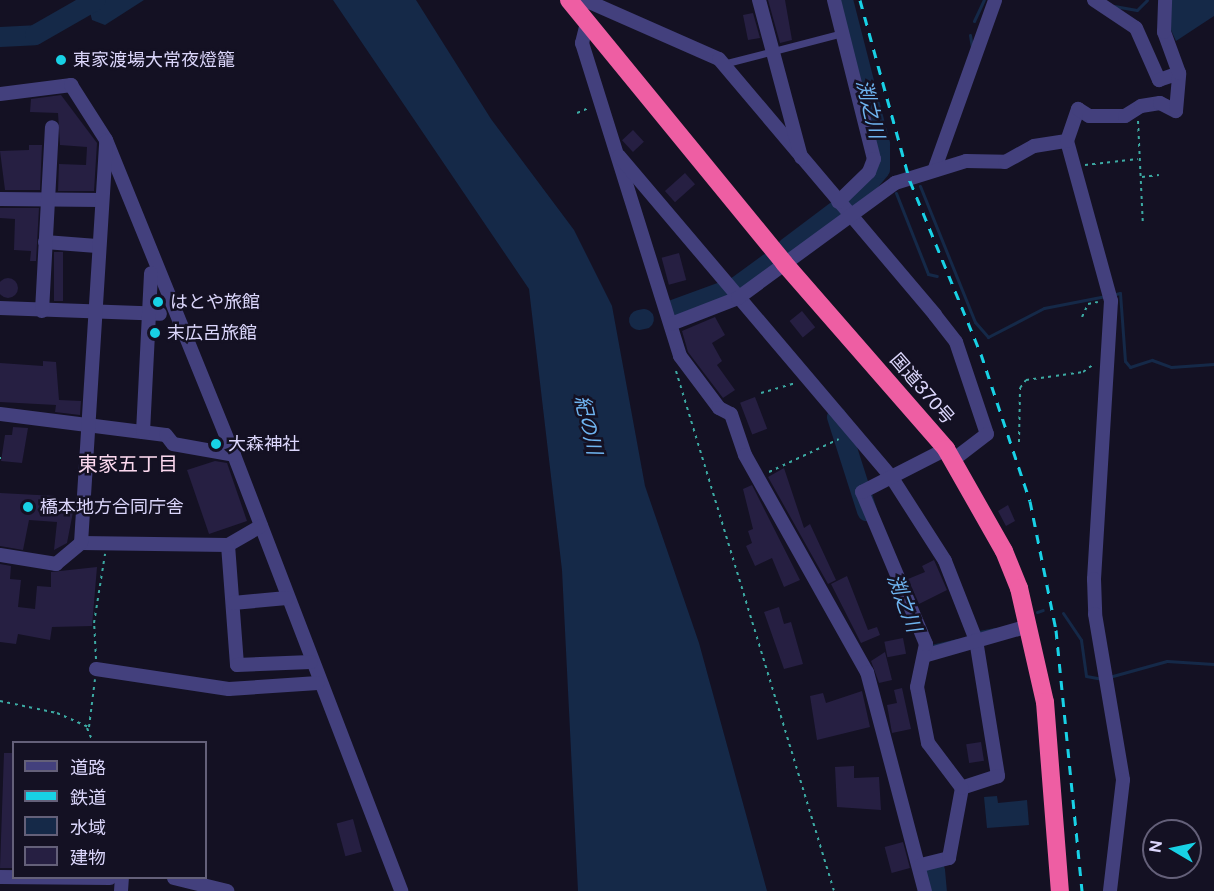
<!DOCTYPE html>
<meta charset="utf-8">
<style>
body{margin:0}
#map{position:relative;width:1214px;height:891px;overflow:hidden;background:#141123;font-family:"Public Sans","Noto Sans JP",sans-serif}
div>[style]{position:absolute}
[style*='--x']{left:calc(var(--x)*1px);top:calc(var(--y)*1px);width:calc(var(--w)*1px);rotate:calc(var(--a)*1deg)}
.water>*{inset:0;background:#152948}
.stream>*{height:3px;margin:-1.5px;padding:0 1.5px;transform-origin:1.5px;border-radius:1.5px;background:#152948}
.river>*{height:20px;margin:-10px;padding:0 10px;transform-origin:10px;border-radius:10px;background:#152948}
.building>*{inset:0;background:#261f42;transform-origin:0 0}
.round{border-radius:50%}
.path>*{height:2px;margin-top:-1px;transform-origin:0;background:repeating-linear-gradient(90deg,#3caaa3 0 3px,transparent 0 7.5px)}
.lane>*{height:7px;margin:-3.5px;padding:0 3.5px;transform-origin:3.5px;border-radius:3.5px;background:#43407d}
.street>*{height:14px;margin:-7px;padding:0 7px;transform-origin:7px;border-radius:7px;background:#43407d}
.highway>*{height:18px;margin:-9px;padding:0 9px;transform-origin:9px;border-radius:9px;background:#ee5ea3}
.rail>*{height:3px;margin-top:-1.5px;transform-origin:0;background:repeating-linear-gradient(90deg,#18d1e5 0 9px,transparent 0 17px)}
.dots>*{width:16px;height:16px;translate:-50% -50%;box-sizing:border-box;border:3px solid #141123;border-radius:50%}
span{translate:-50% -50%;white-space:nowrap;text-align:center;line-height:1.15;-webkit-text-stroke:5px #141123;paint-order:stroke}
.poi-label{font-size:18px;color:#dbd6fb}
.left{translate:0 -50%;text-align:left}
.street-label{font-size:18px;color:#dbd6fb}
.water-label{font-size:20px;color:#6fb4f0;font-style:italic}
.neighbourhood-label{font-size:20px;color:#fbd8ee}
.legend{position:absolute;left:12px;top:741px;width:195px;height:138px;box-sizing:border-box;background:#141123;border:2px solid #646079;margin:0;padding:8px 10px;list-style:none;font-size:18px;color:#dbd6fb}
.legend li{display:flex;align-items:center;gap:12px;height:30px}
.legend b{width:30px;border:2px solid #646079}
.north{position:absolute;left:1142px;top:819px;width:60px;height:60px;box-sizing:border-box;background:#141123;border:2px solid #646079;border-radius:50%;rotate:279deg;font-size:16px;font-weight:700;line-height:24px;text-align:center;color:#dbd6fb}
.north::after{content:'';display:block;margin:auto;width:21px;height:27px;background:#18d1e5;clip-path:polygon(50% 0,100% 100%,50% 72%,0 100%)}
</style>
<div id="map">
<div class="water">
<i style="clip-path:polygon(87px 0,144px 0,105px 25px,92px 20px)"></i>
<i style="clip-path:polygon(333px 0,416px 0,491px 119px,574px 230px,612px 306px,645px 486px,699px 643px,767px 891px,578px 891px,562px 570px,529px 289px)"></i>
<i style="clip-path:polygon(1171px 0,1214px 0,1214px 16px,1176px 41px,1170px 28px)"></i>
<i style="clip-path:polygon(997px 796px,998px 803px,1027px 800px,1029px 825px,987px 828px,984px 797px)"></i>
</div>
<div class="stream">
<i style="--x:1114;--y:6;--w:23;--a:10"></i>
<i style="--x:1137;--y:10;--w:14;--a:-45"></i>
<i style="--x:974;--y:21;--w:23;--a:-65"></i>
<i style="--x:970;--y:35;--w:13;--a:81"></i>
<i style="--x:920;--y:186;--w:147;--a:68"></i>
<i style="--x:975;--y:322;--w:20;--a:49"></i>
<i style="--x:988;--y:337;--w:63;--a:-27.4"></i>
<i style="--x:1044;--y:308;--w:63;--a:-11"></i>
<i style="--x:896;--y:193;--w:87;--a:68.4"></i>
<i style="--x:928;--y:274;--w:9;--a:13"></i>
<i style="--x:1112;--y:295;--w:8;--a:-14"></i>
<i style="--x:1120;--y:293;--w:68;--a:85.8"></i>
<i style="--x:1125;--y:361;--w:8;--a:50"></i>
<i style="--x:1130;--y:367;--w:23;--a:-18"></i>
<i style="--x:1152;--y:360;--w:20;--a:20"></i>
<i style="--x:1171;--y:367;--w:43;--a:-4"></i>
<i style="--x:1037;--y:612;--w:6;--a:-18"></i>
<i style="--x:1063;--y:613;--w:32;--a:56"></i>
<i style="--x:1081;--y:640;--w:36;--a:82"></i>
<i style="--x:1086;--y:676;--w:17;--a:10"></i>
<i style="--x:979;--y:632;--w:16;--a:-11"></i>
<i style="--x:931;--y:646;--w:27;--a:-13"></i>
<i style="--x:1109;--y:677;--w:60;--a:-15.4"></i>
<i style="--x:1167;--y:661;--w:47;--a:3.7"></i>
</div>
<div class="river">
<i style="--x:0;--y:37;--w:35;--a:-3"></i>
<i style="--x:35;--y:35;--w:70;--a:-29.8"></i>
<i style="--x:787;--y:248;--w:91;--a:-37"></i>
<i style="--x:860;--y:193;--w:31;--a:-50"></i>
<i style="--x:880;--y:169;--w:25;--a:-90"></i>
<i style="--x:880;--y:144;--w:149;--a:-104.4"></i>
<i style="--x:673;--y:310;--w:67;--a:-20.1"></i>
<i style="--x:736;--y:287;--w:41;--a:-36"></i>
<i style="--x:639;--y:320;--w:5;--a:-11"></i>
<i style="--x:837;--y:417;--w:99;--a:72.3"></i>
<i style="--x:935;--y:870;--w:21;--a:85"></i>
</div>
<div class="building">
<i style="clip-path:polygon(768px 0,785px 0,792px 40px,780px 43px)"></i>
<i style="clip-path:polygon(753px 13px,760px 38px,748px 40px,743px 15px)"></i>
<i style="clip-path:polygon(61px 95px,97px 143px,94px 191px,58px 191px,59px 164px,86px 165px,87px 147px,60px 145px,58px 113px,30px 112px,31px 99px)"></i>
<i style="left:633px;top:130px;width:16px;height:15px;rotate:47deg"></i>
<i style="clip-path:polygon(29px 145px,42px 145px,40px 190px,5px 190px,0 151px,29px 150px)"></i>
<i style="left:685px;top:173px;width:15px;height:27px;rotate:48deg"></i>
<i style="clip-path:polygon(0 208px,39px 208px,36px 261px,30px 261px,31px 251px,14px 250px,15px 219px,0 218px)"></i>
<i style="left:54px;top:252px;width:9px;height:49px"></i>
<i style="left:679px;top:253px;width:28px;height:18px;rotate:75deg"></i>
<i class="round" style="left:-2px;top:278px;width:20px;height:20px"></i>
<i style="left:802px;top:311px;width:21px;height:16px;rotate:51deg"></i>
<i style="clip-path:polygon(715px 317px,725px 335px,712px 343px,722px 361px,717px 365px,735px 390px,723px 398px,688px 352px,682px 331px)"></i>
<i style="clip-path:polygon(43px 361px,56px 362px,59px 400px,81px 401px,80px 415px,55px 412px,56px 405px,0 402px,0 363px,43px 366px)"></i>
<i style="left:755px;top:397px;width:34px;height:16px;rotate:69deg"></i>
<i style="clip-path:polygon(13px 427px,28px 428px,22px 463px,1px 461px,5px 435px,12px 435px)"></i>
<i style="clip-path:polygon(215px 461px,227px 463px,247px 521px,209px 534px,187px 470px)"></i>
<i style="clip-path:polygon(784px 468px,804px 528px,810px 524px,836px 580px,828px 584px,768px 477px)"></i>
<i style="clip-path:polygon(752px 485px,800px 580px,784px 587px,772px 558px,755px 566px,746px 546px,752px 543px,748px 531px,753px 529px,743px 489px)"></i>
<i style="clip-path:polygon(0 493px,56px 496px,56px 510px,73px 512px,67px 543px,54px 550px,57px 522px,29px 520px,23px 550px,0 546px)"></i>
<i style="clip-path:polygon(1008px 505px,1015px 521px,1006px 526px,998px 511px)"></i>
<i style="clip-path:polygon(934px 560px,947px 590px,919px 604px,908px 579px,925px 572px,922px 566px)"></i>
<i style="clip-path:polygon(0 564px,11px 566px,10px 579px,21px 580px,18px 607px,35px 609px,37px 586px,51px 587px,51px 572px,97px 567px,92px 626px,52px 627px,50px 640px,18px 634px,16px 644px,0 642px)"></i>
<i style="clip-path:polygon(847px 576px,868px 630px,877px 627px,880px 635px,861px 643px,831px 584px)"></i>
<i style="clip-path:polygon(779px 607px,784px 624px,791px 622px,803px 664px,784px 669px,764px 612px)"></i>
<i style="left:903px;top:638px;width:16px;height:19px;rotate:79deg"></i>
<i style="clip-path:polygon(885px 652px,892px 680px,879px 683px,871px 661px)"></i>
<i style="clip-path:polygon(902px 688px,911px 729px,892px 733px,887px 705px,897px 703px,894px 690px)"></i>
<i style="clip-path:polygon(862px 691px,870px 727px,817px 740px,810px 696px,823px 693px,826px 703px)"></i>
<i style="left:981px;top:742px;width:19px;height:15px;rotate:81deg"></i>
<i style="clip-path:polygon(4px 753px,14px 753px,14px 868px,0 868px)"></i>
<i style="clip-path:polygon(854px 766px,854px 778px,879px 777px,881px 810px,837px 807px,835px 767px)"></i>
<i style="left:353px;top:819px;width:34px;height:17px;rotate:75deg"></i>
<i style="left:903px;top:842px;width:27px;height:19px;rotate:75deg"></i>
</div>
<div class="path">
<i style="--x:577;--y:113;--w:13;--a:-23"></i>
<i style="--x:1138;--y:121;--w:105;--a:87.3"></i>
<i style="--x:1085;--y:165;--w:53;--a:-6.5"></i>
<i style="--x:1142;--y:177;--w:17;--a:-7"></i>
<i style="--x:1082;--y:317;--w:14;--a:-65"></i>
<i style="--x:1088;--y:304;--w:10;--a:-11"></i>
<i style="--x:676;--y:371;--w:543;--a:73.1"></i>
<i style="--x:761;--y:393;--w:36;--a:-16"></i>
<i style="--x:1019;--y:442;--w:54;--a:-88.9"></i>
<i style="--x:1020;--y:388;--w:10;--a:-53"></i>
<i style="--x:1026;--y:380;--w:58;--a:-8"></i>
<i style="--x:1083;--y:372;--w:14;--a:-36"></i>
<i style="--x:0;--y:458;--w:1;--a:0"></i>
<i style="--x:769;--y:472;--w:77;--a:-25.2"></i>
<i style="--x:96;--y:659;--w:36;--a:-93"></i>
<i style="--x:94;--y:623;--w:70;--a:-80.9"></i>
<i style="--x:0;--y:701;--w:58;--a:11.9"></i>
<i style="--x:57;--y:713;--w:35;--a:24"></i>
<i style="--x:89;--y:727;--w:48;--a:-82.9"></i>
<i style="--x:87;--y:728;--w:15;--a:67"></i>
</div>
<div class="lane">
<i style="--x:723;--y:64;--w:124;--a:-14.5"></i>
</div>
<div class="street">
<i style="--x:585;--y:0;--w:146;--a:23.8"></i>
<i style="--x:719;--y:59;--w:335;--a:49.8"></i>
<i style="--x:935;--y:315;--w:34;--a:52"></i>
<i style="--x:956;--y:342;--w:97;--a:71.4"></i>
<i style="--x:987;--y:434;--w:43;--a:142.6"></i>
<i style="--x:759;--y:0;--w:163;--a:75"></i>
<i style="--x:834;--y:0;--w:164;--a:75.9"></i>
<i style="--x:874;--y:159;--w:14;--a:111"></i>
<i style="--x:869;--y:172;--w:43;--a:135.9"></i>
<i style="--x:1094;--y:0;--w:50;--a:33.7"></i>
<i style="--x:1136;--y:28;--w:57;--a:66.1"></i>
<i style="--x:1159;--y:80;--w:21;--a:-19"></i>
<i style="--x:587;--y:23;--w:21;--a:104"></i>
<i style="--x:582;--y:43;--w:328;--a:72.6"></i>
<i style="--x:680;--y:356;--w:65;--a:53.1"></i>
<i style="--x:719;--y:408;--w:13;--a:27"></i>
<i style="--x:731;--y:414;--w:43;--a:71.1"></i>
<i style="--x:745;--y:455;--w:249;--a:60.7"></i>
<i style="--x:867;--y:672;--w:227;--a:75.2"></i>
<i style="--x:0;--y:94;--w:72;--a:-7.2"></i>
<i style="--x:71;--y:85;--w:65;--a:57.5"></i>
<i style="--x:106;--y:140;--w:340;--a:67.9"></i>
<i style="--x:234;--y:455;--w:467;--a:69"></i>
<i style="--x:1067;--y:141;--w:166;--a:74.6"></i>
<i style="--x:1111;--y:301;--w:279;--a:93.5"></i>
<i style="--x:1094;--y:579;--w:35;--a:88"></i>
<i style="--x:1095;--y:614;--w:168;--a:80.4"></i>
<i style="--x:1123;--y:780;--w:112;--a:96.7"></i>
<i style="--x:619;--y:156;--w:422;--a:49.7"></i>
<i style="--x:892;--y:478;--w:98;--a:57.4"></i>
<i style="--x:945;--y:561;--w:85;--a:68.6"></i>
<i style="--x:976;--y:640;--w:138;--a:80.8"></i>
<i style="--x:998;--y:776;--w:38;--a:162"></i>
<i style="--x:935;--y:168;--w:178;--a:-70.3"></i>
<i style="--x:0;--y:199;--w:101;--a:0.6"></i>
<i style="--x:45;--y:242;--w:52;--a:4.4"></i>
<i style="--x:0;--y:308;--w:160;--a:2.1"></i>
<i style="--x:42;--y:311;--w:184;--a:-86.9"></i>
<i style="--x:671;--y:324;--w:72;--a:-21.2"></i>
<i style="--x:738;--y:298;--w:195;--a:-36.2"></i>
<i style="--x:895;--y:183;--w:74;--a:-17.2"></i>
<i style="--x:966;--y:161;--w:39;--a:1"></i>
<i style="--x:1005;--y:162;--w:33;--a:-29"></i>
<i style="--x:1034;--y:146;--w:33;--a:-9"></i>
<i style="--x:1067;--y:141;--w:34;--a:-71"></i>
<i style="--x:1078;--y:109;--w:13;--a:32"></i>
<i style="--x:1089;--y:116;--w:36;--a:0"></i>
<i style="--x:1125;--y:116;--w:19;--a:-32"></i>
<i style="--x:1141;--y:106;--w:19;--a:-9"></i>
<i style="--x:1160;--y:103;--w:18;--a:27"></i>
<i style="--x:1176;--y:111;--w:38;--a:-85"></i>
<i style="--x:1179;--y:73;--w:44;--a:-110.1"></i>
<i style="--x:1164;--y:32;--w:32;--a:-88"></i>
<i style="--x:0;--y:414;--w:167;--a:7.2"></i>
<i style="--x:166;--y:435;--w:11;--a:52"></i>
<i style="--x:173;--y:444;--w:62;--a:10.2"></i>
<i style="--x:143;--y:432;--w:159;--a:-87.1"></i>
<i style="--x:261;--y:526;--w:38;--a:150"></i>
<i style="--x:228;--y:545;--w:120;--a:85.7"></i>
<i style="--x:237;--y:665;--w:74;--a:-2.3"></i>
<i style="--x:81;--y:543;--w:147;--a:0.8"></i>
<i style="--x:0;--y:555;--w:57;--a:9.1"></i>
<i style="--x:56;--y:564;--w:33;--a:-40"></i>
<i style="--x:81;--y:543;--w:402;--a:-86.4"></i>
<i style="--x:233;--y:603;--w:54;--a:-5.3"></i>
<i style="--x:927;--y:655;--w:106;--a:-15.9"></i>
<i style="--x:96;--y:669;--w:134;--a:8.6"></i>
<i style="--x:229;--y:689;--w:89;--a:-3.9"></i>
<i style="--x:921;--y:865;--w:29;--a:-14"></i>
<i style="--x:949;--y:858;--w:71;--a:-79.5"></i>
<i style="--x:962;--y:788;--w:56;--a:-127.1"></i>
<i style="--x:928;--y:743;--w:57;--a:-101.1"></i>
<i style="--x:917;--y:687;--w:44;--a:-78.2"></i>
<i style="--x:926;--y:644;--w:165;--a:-112.8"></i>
<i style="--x:862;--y:492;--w:94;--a:-27.1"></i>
<i style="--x:0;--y:877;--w:110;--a:0.5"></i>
<i style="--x:174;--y:878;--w:55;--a:13.8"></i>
<i style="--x:121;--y:891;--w:13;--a:-86"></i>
</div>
<div class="highway">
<i style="--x:569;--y:0;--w:340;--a:50.7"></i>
<i style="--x:784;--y:263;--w:247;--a:48.9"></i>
<i style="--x:946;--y:449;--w:117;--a:60.4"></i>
<i style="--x:1004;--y:551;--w:40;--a:68"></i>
<i style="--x:1019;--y:588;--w:117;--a:77.2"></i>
<i style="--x:1045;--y:702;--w:190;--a:85.5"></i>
</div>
<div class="rail">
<i style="--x:860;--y:0;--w:188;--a:74.6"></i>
<i style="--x:910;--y:181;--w:187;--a:67.7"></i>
<i style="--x:981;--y:354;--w:155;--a:71.6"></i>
<i style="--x:1030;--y:501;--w:132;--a:78.6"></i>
<i style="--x:1056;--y:630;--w:262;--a:84.3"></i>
</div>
<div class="dots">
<i style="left:61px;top:60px;background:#18d1e5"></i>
<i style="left:158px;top:302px;background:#18d1e5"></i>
<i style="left:155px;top:333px;background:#18d1e5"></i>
<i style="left:216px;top:444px;background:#18d1e5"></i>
<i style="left:28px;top:507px;background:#18d1e5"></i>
</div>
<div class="poi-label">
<span class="left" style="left:73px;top:60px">東家渡場大常夜燈籠</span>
<span class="left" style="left:170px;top:302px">はとや旅館</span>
<span class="left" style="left:167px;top:333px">末広呂旅館</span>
<span class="left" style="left:228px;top:444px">大森神社</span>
<span class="left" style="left:40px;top:507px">橋本地方合同庁舎</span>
</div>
<div class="street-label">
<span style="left:922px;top:389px;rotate:49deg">国道370号</span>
</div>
<div class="water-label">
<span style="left:870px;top:109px;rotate:76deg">渕之川</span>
<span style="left:588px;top:425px;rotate:77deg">紀の川</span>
<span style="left:904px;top:603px;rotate:69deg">渕之川</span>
</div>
<div class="neighbourhood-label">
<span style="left:128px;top:464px">東家五丁目</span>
</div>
<ul class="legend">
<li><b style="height:8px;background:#43407d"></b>道路</li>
<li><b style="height:8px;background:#18d1e5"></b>鉄道</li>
<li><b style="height:16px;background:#152948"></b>水域</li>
<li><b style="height:16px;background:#261f42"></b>建物</li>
</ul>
<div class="north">N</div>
</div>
